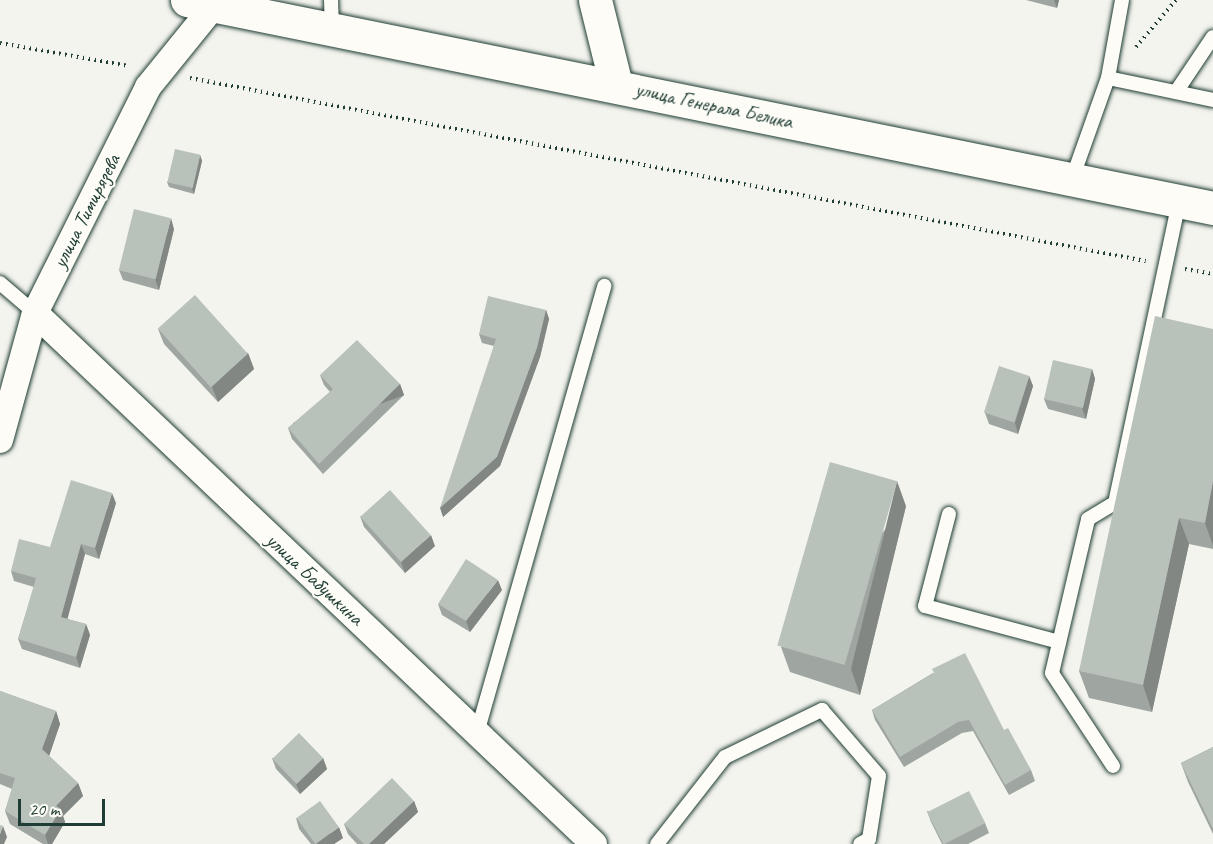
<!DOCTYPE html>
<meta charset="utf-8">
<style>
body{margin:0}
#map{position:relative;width:1213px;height:844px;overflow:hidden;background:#f4f4ef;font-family:Caveat,sans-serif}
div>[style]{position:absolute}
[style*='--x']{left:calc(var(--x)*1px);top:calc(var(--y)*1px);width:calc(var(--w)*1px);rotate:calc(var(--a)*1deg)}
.path>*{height:4px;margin-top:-2px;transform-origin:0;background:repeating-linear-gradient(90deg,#1f3d34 0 1.5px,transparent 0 6px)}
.roads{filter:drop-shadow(0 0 2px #1f3d34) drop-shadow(0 0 2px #1f3d34)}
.service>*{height:14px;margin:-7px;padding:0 7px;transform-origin:7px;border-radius:7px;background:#fdfcf7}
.minor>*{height:26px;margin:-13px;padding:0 13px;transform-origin:13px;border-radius:13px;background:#fdfcf7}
.secondary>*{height:33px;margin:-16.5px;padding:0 16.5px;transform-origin:16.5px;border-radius:16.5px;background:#fdfcf7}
.wall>*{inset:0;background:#9fa6a1}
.shaded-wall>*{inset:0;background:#828783;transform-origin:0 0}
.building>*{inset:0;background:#b9c1bb;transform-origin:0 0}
span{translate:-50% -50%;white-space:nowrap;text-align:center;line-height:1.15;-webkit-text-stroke:4.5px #fdfcf7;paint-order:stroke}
.street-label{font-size:21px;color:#1f3d34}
.scale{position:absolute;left:18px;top:799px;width:87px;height:27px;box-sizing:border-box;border:3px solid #1f3d34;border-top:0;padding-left:8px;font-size:18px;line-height:21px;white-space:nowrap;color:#1f3d34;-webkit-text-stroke:4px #fdfcf7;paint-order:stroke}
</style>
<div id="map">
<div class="path">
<i style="--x:0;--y:43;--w:131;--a:10.1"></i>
<i style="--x:1136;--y:47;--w:62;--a:-49.6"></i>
<i style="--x:190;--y:78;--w:973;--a:10.84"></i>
<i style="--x:1185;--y:269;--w:28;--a:10"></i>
</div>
<div class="roads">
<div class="service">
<i style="--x:331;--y:0;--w:27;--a:88"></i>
<i style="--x:1108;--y:78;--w:107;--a:11.8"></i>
<i style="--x:1176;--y:92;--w:66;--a:-56.1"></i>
<i style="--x:1072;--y:179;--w:107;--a:-70.4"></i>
<i style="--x:1108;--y:78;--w:79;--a:-79.8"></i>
<i style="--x:0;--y:283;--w:46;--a:40.6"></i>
<i style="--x:949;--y:514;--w:95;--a:104.6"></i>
<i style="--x:925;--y:606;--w:139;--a:15"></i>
<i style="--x:477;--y:733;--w:465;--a:-74.1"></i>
<i style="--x:1113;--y:766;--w:111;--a:-123.3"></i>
<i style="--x:1052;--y:673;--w:158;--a:-76.8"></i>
<i style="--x:1088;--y:519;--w:31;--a:-31"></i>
<i style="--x:1115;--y:503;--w:309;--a:-78"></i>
<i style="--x:657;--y:844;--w:110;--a:-52"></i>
<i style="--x:725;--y:757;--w:108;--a:-25.9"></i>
<i style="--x:822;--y:710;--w:87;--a:49.2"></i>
<i style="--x:879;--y:776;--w:64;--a:99"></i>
<i style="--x:869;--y:839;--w:10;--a:151"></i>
</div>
<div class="minor">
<i style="--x:35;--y:313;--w:771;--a:43.53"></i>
<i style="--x:0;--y:440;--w:132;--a:-74.6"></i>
<i style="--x:35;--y:313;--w:253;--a:-63.4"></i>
<i style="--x:148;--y:87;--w:108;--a:-51"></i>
</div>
<div class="secondary">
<i style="--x:187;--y:0;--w:1047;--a:11.46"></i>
<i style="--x:595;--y:0;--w:88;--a:76.1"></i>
</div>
</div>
<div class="wall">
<i style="clip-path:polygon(1026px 0,1059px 0,1057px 8px)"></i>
<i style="clip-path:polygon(200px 155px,202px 161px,194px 194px,169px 187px,167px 182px)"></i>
<i style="clip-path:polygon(174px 229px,159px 290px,123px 280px,119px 270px)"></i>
<i style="clip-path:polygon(546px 310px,549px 319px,540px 357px,500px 466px,443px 517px,494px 346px,482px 343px,479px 334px)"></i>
<i style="clip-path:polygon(158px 329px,248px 353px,254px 369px,218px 402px,164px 344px)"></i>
<i style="clip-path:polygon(1213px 329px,1213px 549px,1189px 544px,1152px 712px,1089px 698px,1079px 671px)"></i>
<i style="clip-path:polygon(1092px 369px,1095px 379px,1086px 419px,1048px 409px,1044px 399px)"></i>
<i style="clip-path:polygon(320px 375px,400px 384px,404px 395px,323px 474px,292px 439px,288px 428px,330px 392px,324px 385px)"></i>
<i style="clip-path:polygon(1029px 376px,1033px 386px,1018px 434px,989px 424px,985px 413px)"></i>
<i style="clip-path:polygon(116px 503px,99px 559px,85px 554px,67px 619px,86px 624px,90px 635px,80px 668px,22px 649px,18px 639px,34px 587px,14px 581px,11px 571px,50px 547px)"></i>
<i style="clip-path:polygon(906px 506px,860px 695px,790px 672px,781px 647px)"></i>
<i style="clip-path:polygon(360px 516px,435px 546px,405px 573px,364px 527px)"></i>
<i style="clip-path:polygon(502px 590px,470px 632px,442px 615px,438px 604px)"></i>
<i style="clip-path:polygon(933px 673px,1004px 730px,1031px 770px,1035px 781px,1009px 795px,973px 731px,962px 733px,904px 767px,875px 720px,872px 710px)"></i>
<i style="clip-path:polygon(0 691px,56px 711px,60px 724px,49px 756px,78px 783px,83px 796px,63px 816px,65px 822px,52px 844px,43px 844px,10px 824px,5px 811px,12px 789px,0 784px)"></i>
<i style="clip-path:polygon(1213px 747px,1213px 834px,1188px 782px,1181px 763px)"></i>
<i style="clip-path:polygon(272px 758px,323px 758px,327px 769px,300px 794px,276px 769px)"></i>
<i style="clip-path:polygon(414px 801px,418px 812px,384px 844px,357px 844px,348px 834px,344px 824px)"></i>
<i style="clip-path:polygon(927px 811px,985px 823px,989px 833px,968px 844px,942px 844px,931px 822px)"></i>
<i style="clip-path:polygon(296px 818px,343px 838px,334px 844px,311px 844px,299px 829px)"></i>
</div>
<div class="shaded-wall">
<i style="clip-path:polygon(1054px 0,1059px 0,1057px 8px)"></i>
<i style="clip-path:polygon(200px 155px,202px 161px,194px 194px,192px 189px)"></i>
<i style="clip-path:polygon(171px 218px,174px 229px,159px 290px,155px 279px)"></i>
<i style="clip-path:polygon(546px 310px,549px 319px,540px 357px,500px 466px,443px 517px,440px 508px)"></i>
<i style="clip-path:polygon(248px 353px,254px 369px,218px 402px,212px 387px)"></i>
<i style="clip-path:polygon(1092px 369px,1095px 379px,1086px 419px,1082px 408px)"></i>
<i style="clip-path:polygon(1029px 376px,1033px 386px,1018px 434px,1015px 423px)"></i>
<i style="left:400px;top:384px;width:12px;height:114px;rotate:70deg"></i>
<i style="clip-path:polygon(897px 481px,906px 506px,860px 695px,851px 669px)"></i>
<i style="clip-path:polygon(1213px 481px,1213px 546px,1205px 523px)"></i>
<i style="clip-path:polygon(112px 493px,116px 503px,99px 559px,95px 548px)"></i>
<i style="clip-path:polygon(1179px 518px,1189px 544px,1152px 712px,1143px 685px)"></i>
<i style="clip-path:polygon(431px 535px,435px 546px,405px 573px,401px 562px)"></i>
<i style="clip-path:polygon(81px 544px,85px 554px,65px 628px,61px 617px)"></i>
<i style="clip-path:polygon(498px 580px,502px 590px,470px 632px,466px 621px)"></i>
<i style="clip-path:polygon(86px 624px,90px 635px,80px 668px,76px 657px)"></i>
<i style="clip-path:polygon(56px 711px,60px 724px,47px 762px,42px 749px)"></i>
<i style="clip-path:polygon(323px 758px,327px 769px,300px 794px,296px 784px)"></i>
<i style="clip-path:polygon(78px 783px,83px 796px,63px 816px,65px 822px,52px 844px,48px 844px,45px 835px,56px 806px)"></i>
<i style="clip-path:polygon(414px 801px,418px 812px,384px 844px,369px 844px)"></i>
<i style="clip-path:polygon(3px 826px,7px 837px,4px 844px,0 844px,0 834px)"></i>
<i style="clip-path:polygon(339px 827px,343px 838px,334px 844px,316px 844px)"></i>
</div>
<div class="building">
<i style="left:175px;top:149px;width:26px;height:34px;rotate:13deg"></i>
<i style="left:134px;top:209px;width:38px;height:63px;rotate:14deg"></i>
<i style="left:195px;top:295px;width:79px;height:50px;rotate:48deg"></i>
<i style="clip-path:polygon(488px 296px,546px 310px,537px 348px,497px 457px,440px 508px,496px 339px,479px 334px)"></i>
<i style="clip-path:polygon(1155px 316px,1213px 329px,1213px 481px,1205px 523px,1179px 518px,1143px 685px,1079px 671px)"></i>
<i style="clip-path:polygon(357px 340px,400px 384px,319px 464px,288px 428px,333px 389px,320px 375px)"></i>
<i style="left:1053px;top:360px;width:40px;height:40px;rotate:13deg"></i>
<i style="left:999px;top:366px;width:32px;height:49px;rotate:18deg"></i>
<i style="left:830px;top:462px;width:70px;height:191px;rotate:16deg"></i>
<i style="clip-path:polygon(71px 480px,112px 493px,95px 548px,81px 544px,61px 617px,86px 624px,76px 657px,18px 639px,36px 578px,11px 571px,19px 539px,50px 547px)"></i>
<i style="left:390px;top:490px;width:61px;height:40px;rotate:48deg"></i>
<i style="clip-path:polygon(466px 559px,498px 580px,466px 621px,438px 604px)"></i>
<i style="clip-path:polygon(965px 653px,1004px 730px,1008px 728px,1031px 770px,1005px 785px,969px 720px,958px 722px,900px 757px,872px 710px,934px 673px,932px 669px)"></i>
<i style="clip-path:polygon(0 691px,56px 711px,42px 749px,78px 783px,56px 806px,61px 809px,45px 835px,5px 811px,15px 778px,0 773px)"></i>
<i style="left:299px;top:733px;width:35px;height:37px;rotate:46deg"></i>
<i style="clip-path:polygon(1213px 747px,1213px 829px,1181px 763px)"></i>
<i style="clip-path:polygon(392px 778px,414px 801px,369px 844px,364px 844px,344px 824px)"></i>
<i style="left:969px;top:791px;width:36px;height:47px;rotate:63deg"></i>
<i style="left:320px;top:801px;width:32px;height:29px;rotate:54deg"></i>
<i style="clip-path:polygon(0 825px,3px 826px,0 834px)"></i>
</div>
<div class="street-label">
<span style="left:714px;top:105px;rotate:12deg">улица Генерала Белика</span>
<span style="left:86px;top:211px;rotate:-63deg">улица Тимирязева</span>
<span style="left:315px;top:579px;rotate:43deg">улица Бабушкина</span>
</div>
<div class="scale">20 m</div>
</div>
